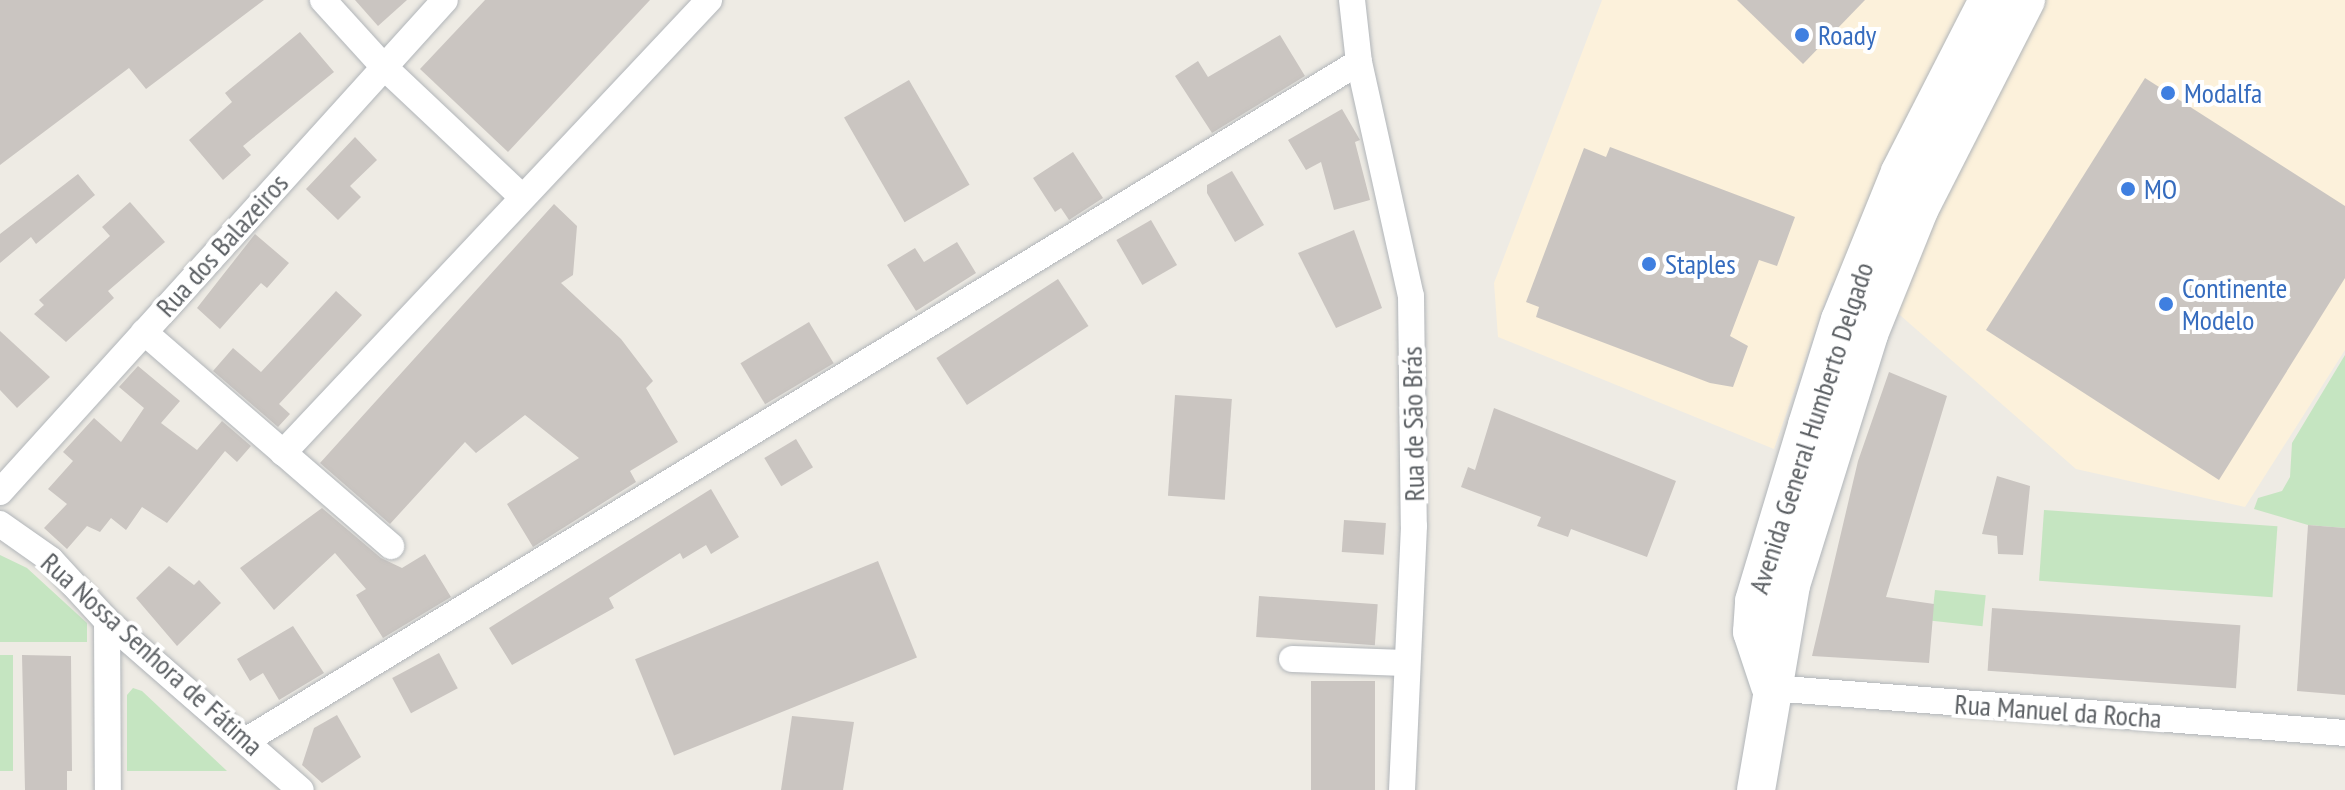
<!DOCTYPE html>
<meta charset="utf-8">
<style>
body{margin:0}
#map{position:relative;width:2345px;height:790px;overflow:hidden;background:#eeebe4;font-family:"PT Sans Narrow",sans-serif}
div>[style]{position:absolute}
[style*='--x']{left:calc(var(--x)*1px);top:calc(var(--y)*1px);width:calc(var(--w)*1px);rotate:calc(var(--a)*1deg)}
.commercial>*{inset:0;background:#fcf1db}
.green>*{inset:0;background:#c5e5c1;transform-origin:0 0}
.building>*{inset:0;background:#cac5c1;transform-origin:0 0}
.roads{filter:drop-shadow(0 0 2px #b1b5b9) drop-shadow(0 0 2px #b1b5b9)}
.street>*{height:26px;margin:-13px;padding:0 13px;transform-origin:13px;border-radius:13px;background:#fff}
.secondary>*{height:38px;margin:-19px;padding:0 19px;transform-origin:19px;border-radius:19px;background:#fff}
.dots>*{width:22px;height:22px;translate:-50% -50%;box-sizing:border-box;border:4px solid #fff;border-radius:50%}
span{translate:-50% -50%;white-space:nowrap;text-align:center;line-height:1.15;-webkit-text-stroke:8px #fff;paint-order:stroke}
.shop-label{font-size:28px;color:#366cbe}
.left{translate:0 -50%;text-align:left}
.street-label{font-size:28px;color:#5c6064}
</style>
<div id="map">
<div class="commercial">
<i style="clip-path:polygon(1602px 0,2345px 0,2345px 350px,2245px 507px,2076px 469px,1901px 316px,1832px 282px,1774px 449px,1498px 337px,1494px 283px)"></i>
</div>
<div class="green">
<i style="clip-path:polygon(2345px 355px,2345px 528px,2308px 525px,2254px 509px,2258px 498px,2282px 491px,2290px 477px,2292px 443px)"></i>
<i style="left:2044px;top:510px;width:234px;height:71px;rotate:4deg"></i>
<i style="clip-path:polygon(0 555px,27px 568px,87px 623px,87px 642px,0 642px)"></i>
<i style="left:1935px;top:590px;width:51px;height:31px;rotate:6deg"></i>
<i style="left:0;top:655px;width:13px;height:116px"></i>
<i style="clip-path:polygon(133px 688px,142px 691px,227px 771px,127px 771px,127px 695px)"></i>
</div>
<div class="building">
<i style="clip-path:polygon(0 0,264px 0,146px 89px,129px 68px,0 165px)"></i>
<i style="clip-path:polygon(355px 0,407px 0,378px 26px)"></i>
<i style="clip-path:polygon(485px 0,650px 0,508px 152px,420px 69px)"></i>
<i style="clip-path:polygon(1737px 0,1865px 0,1803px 64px)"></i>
<i style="clip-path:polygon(300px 32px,334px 72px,243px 146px,251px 155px,223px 180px,189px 140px,232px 102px,225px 93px)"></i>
<i style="clip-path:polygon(1280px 35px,1305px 76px,1212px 133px,1175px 76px,1198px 61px,1208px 77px)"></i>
<i style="clip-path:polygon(2145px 78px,2345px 206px,2345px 278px,2219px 480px,1986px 330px)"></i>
<i style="left:909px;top:80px;width:121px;height:75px;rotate:60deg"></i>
<i style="clip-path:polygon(1342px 109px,1360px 140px,1355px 142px,1370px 200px,1334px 210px,1321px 162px,1306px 170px,1288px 140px)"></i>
<i style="clip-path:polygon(355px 137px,377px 160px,350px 186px,361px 197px,338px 220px,306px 189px)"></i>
<i style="clip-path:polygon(1610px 147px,1795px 217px,1777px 266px,1759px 260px,1730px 336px,1748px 346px,1733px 387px,1710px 383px,1536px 317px,1539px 307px,1526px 302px,1584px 148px,1606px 157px)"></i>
<i style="clip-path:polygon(1073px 152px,1103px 198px,1069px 220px,1061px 208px,1055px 212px,1033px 178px)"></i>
<i style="clip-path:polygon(1232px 171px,1264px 225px,1235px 242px,1207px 193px,1207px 185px)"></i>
<i style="clip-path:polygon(78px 174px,95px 195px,36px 244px,31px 237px,0 263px,0 234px)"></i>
<i style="clip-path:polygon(130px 202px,165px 242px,108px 291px,114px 298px,66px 342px,34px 314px,44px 305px,39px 300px,110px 236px,102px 227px)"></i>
<i style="clip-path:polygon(554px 204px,577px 226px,573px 275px,561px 283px,621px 339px,653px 381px,646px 388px,678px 442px,630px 471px,636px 482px,533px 547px,507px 504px,579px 458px,525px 415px,476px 453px,465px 442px,390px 524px,320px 463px)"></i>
<i style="left:1151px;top:220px;width:52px;height:40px;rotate:60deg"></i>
<i style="clip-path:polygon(1354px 230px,1382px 308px,1336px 328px,1298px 253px)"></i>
<i style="clip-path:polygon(255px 234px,289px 263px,267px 288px,261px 283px,220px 329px,197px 308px)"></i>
<i style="clip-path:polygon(957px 242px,976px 273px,916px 311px,887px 265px,915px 248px,924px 262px)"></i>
<i style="left:1058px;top:279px;width:56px;height:145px;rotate:57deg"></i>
<i style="clip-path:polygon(336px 291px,362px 315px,279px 404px,290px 414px,278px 427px,213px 371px,233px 348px,261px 372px)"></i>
<i style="left:809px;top:322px;width:48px;height:80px;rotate:59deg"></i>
<i style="clip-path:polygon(0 331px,50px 377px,17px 408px,0 390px)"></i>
<i style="clip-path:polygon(138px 366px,180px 401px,161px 423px,197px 450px,222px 421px,251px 446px,237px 462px,225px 451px,167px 523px,142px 507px,126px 530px,111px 518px,100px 532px,87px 526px,67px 549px,44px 528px,67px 504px,48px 489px,73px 461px,63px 452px,94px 418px,121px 442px,144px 408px,119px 387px)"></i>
<i style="clip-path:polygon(1889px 372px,1947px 396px,1886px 597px,1934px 604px,1929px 663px,1812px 656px,1858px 461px)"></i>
<i style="left:1175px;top:395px;width:57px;height:101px;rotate:4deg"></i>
<i style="clip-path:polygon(1494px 408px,1676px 481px,1647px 557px,1571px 529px,1568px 537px,1537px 526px,1541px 517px,1461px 487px,1468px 467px,1475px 470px)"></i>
<i style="left:796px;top:439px;width:33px;height:37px;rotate:59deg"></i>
<i style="clip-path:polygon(1997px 476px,2030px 486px,2023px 555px,1998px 554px,1997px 536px,1982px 534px)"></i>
<i style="clip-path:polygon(711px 489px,739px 537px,711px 554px,706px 545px,683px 559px,680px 553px,609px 598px,614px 608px,512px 665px,489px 628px)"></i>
<i style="clip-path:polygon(322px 508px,381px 558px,402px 568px,425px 554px,451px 597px,383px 638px,356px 595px,366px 589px,335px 553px,274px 610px,240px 568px)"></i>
<i style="left:1344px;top:520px;width:42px;height:32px;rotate:4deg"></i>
<i style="clip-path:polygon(2308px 525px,2345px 528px,2345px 695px,2297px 691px)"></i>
<i style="left:878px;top:561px;width:104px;height:262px;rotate:68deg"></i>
<i style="clip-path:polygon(169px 566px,194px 585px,199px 580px,221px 603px,177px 646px,136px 598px)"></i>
<i style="left:1259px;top:596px;width:119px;height:41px;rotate:4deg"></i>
<i style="left:1992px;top:608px;width:249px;height:63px;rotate:4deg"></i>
<i style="clip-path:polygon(293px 626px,324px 673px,279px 700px,263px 673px,250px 681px,237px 659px)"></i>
<i style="left:439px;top:653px;width:40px;height:53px;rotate:62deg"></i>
<i style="clip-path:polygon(22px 655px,71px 656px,72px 771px,67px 771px,67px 790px,25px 790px)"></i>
<i style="left:1311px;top:681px;width:64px;height:109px"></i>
<i style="clip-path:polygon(337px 715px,361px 757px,322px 783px,302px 765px,314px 728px)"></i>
<i style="clip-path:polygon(792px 716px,854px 722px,843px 790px,781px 790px)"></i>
</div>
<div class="roads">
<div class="street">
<i style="--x:323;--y:0;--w:89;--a:47.7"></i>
<i style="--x:383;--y:66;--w:191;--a:43.3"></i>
<i style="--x:1352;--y:0;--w:62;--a:83.6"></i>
<i style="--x:1359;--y:62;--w:240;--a:77.5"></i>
<i style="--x:1411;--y:296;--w:230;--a:89.3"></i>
<i style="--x:1414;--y:526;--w:264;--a:92.6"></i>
<i style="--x:144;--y:332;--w:327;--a:40.9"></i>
<i style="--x:283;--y:453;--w:622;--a:-46.76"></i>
<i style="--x:0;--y:492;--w:663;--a:-47.87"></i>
<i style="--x:0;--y:524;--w:62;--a:35.2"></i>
<i style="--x:51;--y:560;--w:83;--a:47.4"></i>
<i style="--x:107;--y:621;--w:257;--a:41.1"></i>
<i style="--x:107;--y:621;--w:169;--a:89.7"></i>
<i style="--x:1292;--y:659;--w:114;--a:2"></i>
<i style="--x:1771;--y:688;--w:576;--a:4.48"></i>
<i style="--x:247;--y:740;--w:1302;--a:-31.37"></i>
</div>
<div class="secondary">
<i style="--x:1770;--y:686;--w:57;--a:-108.4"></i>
<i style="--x:1752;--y:632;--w:31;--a:-86"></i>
<i style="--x:1754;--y:601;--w:184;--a:-73.2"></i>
<i style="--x:1807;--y:425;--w:110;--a:-72.6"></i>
<i style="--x:1840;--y:320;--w:160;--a:-67.9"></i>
<i style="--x:1900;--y:172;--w:193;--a:-62.9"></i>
<i style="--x:1756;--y:790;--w:208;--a:-80.3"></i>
<i style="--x:1791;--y:585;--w:263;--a:-72.7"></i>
<i style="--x:1869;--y:334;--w:134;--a:-68"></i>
<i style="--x:1919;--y:210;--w:236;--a:-63"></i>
</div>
</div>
<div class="dots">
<i style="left:1802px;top:35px;background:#3f7fe0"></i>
<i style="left:2168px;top:93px;background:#3f7fe0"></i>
<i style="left:2128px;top:189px;background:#3f7fe0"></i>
<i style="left:1649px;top:264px;background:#3f7fe0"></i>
<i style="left:2166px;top:304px;background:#3f7fe0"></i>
</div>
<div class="shop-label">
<span class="left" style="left:1818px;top:35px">Roady</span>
<span class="left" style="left:2184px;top:93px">Modalfa</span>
<span class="left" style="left:2144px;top:189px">MO</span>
<span class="left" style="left:1665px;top:264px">Staples</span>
<span class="left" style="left:2182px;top:304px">Continente<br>Modelo</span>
</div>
<div class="street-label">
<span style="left:222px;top:245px;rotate:-48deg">Rua dos Balazeiros</span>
<span style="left:1413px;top:424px;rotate:-91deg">Rua de São Brás</span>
<span style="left:1811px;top:428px;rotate:-72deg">Avenida General Humberto Delgado</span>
<span style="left:152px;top:654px;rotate:42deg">Rua Nossa Senhora de Fátima</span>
<span style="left:2058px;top:711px;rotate:4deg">Rua Manuel da Rocha</span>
</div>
</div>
